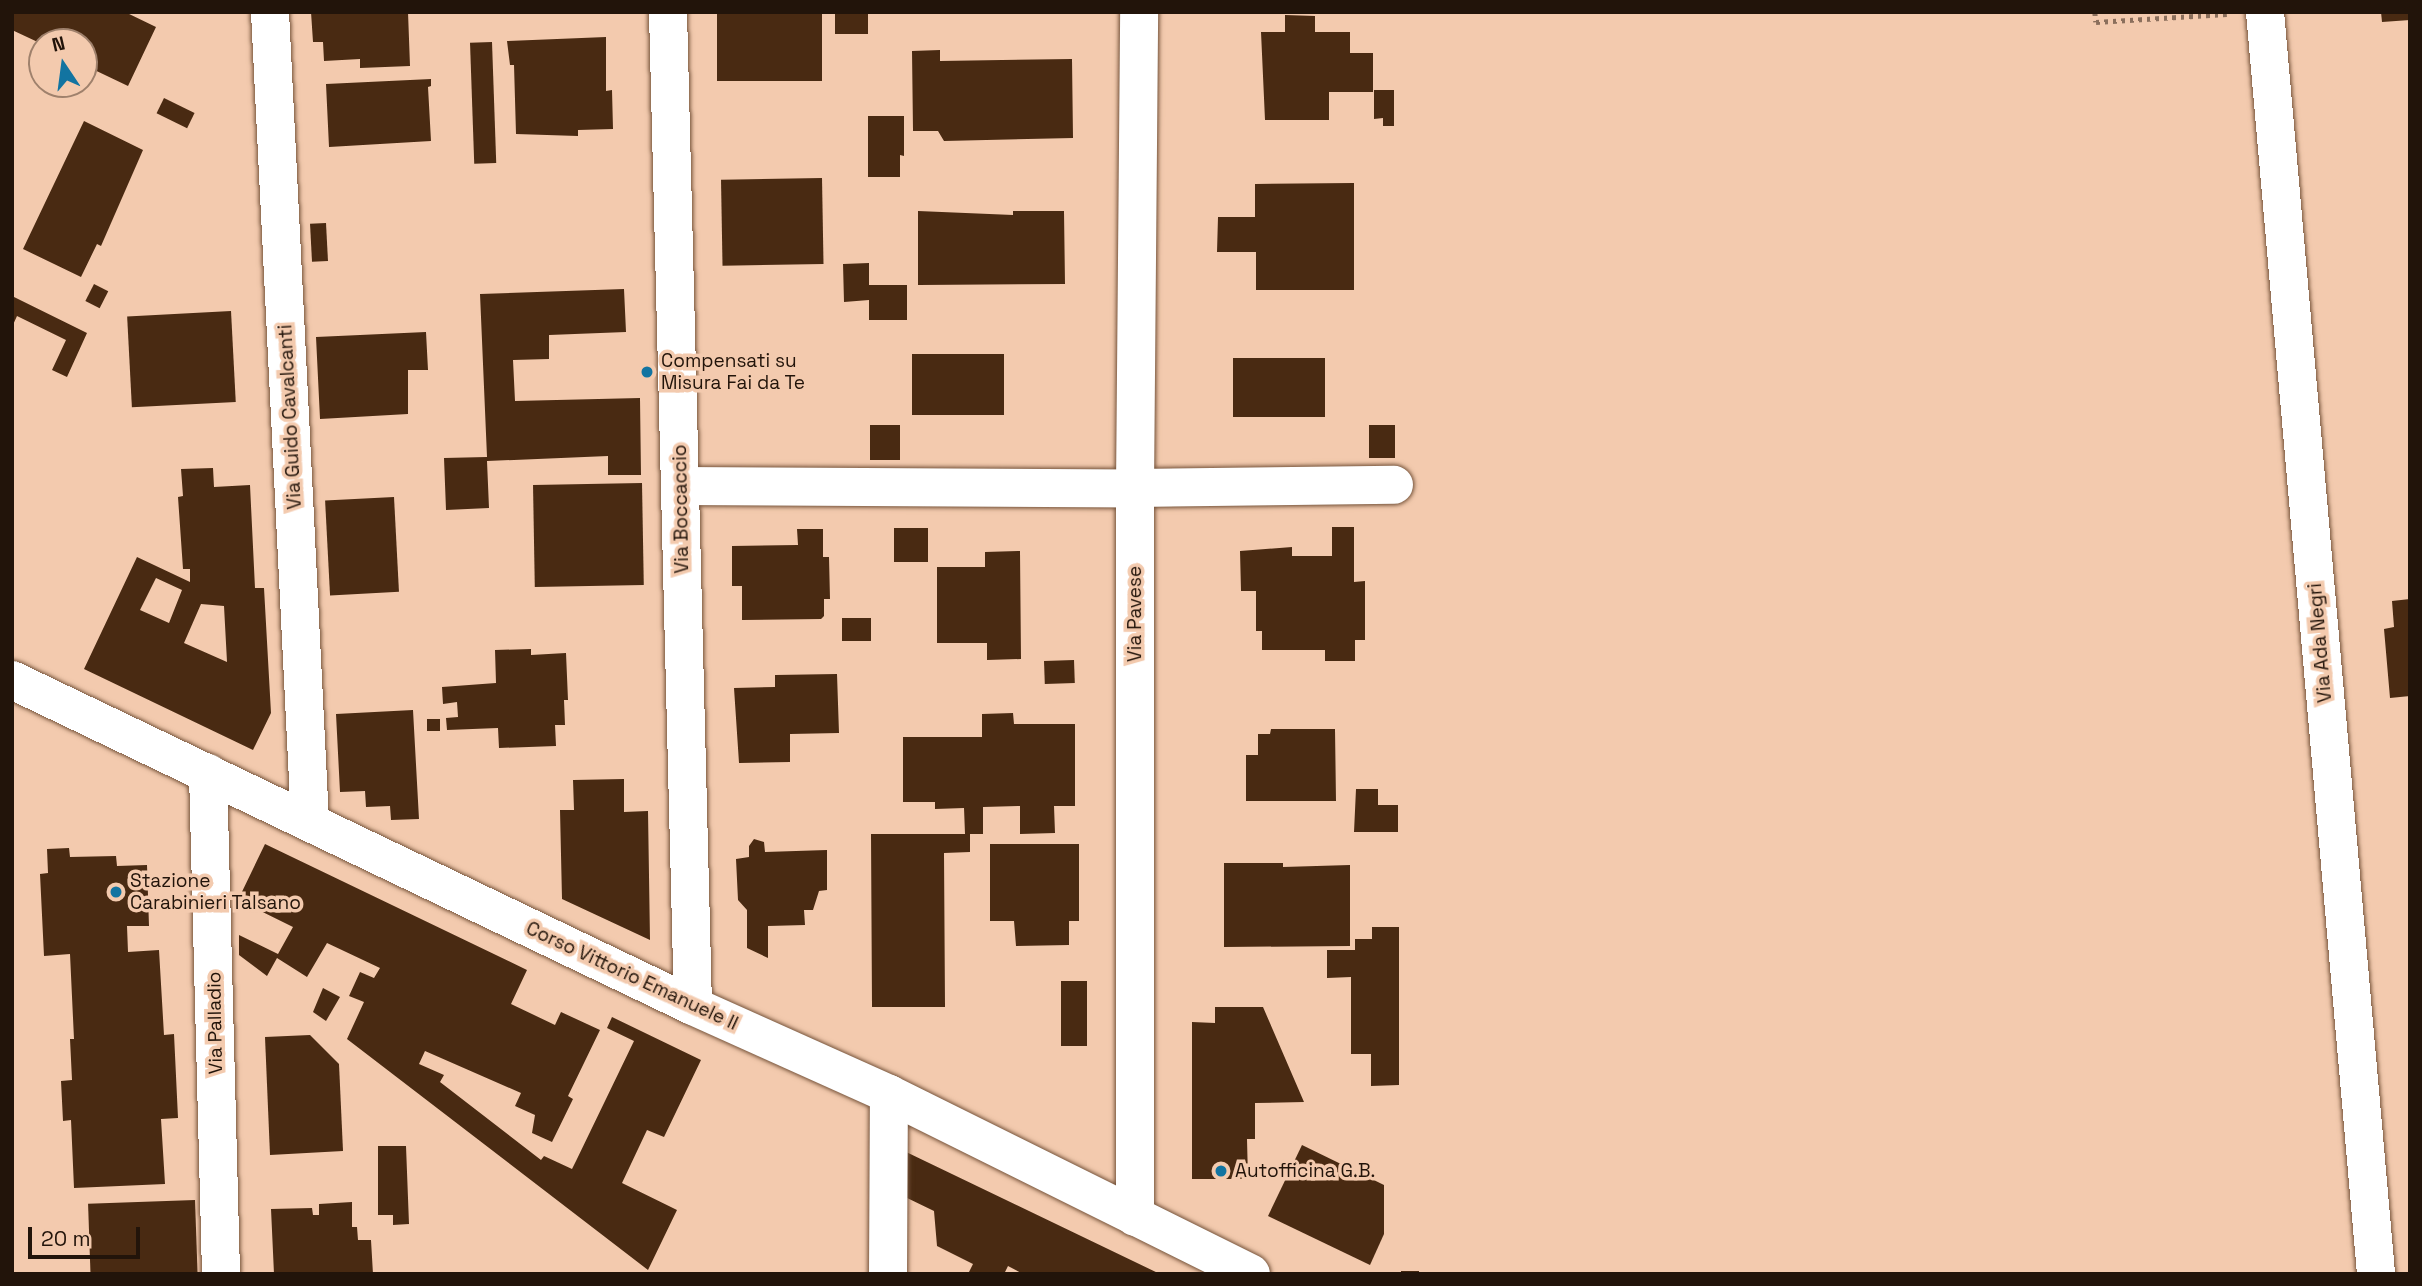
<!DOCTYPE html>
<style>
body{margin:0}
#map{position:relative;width:2422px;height:1286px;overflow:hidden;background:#f3caae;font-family:"Space Grotesk",sans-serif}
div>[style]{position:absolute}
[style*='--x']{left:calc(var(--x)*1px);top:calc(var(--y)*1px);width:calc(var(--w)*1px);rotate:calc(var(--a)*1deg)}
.building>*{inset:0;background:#492a12;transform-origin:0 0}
.path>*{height:4.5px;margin-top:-2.25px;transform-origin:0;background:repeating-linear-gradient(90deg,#8b6f5c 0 3.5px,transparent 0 8.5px)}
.roads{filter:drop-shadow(0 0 2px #76543b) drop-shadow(0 0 2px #76543b)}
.minor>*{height:38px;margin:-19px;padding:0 19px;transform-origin:19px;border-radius:19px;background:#fff}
.dots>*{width:19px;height:19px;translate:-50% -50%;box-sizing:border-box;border:4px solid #f3caae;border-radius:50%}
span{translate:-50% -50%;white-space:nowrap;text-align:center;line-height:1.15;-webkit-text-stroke:7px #f3caae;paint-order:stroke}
.poi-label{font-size:19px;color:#22140a}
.left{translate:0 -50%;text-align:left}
.street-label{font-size:19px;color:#22140a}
.frame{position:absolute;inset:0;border:14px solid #22140a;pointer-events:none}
.north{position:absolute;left:28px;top:28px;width:70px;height:70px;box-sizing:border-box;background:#f3caae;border:2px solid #9f816c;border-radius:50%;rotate:347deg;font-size:19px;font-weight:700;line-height:28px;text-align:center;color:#22140a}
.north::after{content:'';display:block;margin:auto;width:24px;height:32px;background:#1274a1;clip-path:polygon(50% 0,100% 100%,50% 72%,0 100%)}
.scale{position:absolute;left:28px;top:1227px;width:112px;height:32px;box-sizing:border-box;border:4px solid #22140a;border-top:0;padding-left:9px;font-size:21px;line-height:24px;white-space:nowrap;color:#22140a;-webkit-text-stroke:5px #f3caae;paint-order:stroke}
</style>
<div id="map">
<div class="building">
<i style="clip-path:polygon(12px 12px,125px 12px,156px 27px,128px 86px,84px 65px,84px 42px,42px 44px,12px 30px)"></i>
<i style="clip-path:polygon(311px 12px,408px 12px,410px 66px,360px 68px,360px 59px,324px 61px,323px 42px,313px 42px)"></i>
<i style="left:717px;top:12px;width:105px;height:69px"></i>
<i style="left:835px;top:12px;width:33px;height:22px"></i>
<i style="clip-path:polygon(2381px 12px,2410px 12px,2410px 20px,2382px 22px)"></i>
<i style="clip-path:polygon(1285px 15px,1315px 16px,1315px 32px,1350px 32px,1350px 53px,1373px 53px,1373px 92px,1329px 92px,1329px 120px,1265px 120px,1261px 32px,1285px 32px)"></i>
<i style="clip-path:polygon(606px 37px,606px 91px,612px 90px,613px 129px,578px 130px,578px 136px,516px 134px,514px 65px,510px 65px,507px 41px)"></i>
<i style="left:492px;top:42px;width:121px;height:22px;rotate:88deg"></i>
<i style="clip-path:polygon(940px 50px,940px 61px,1072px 59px,1073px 138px,944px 141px,938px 131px,913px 131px,912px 51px)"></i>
<i style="clip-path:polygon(431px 79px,431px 86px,428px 87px,431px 141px,329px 147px,326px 84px)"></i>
<i style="clip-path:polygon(1374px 90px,1394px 90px,1394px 126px,1383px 126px,1383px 118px,1374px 119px)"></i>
<i style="left:164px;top:98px;width:34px;height:17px;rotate:26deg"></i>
<i style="clip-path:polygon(868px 116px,904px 116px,904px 156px,900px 155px,900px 177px,868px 177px)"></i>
<i style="clip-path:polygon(84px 121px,143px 150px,101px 246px,97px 244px,81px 277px,23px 249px)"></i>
<i style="left:822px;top:178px;width:86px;height:101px;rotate:89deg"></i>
<i style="clip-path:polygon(1354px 183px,1354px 290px,1256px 290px,1256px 252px,1217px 252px,1218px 217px,1255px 217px,1255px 184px)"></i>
<i style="clip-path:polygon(918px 211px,1013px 215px,1013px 211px,1064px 211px,1065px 284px,918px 285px)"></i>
<i style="left:326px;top:223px;width:38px;height:16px;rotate:87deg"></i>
<i style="clip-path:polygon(869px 263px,869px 285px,907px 285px,907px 320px,869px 320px,869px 300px,844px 302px,843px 264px)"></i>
<i style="left:94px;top:284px;width:16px;height:19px;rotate:27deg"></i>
<i style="clip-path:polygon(624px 289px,626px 332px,549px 335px,549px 359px,513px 360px,515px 401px,640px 398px,641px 475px,608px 475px,608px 456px,487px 461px,489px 508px,446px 510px,444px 458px,487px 457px,480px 294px)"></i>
<i style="clip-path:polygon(12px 296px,87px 333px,67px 377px,52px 370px,66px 340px,17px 316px,12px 327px)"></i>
<i style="left:231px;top:311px;width:91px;height:104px;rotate:87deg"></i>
<i style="clip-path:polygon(426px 332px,428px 370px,408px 370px,408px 414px,320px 419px,316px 337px)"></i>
<i style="left:912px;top:354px;width:92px;height:61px"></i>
<i style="left:1233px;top:358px;width:92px;height:59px"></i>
<i style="left:870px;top:425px;width:30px;height:35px"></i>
<i style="left:1369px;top:425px;width:26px;height:33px"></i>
<i style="clip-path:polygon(evenodd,213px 468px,214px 487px,250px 485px,255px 588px,264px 588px,271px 713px,253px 750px,84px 669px,137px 557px,190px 582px,190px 569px,183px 569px,178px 497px,183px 496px,181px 469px,213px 468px,156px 578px,182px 590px,169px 623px,140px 610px,156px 578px,213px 468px,201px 604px,224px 606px,227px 662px,184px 643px,201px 604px)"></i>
<i style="left:642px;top:483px;width:102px;height:109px;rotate:89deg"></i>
<i style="left:394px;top:497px;width:95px;height:69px;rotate:87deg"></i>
<i style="clip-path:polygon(1332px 527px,1354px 527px,1354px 582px,1365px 581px,1365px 640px,1355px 640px,1355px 661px,1325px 661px,1325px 650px,1262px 650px,1262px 631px,1256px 631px,1256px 591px,1241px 591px,1240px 551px,1292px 547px,1292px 556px,1332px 556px)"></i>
<i style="left:928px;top:528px;width:34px;height:34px;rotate:90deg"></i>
<i style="clip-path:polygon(797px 529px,823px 529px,823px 557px,829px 557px,830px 599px,824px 599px,824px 616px,821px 619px,742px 620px,742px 586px,732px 586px,732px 546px,798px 545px)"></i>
<i style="clip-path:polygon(1020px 551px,1021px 659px,987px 660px,987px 643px,937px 643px,937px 567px,985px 567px,985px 552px)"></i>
<i style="clip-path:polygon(2410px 599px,2410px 696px,2390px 698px,2384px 629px,2394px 627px,2392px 601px)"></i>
<i style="left:842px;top:618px;width:29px;height:23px"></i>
<i style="clip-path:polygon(531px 649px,531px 655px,566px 653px,568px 700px,564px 700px,565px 725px,555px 725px,556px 746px,499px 748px,498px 728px,447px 730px,446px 718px,458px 717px,457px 702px,443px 704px,442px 687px,496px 683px,495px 650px)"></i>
<i style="left:1074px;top:660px;width:23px;height:30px;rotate:88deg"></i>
<i style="clip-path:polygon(837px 674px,839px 733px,790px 734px,790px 762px,739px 763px,734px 688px,775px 687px,775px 675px)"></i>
<i style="clip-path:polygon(413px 710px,419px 819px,391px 820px,390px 806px,366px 807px,365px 791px,340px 792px,336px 714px)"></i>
<i style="clip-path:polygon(1013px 713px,1014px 724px,1075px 724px,1075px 806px,1054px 806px,1055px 833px,1020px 834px,1020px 806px,983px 807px,983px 834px,970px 834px,970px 852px,944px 853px,945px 1007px,872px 1007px,871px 834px,965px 834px,964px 808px,935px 809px,935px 802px,903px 802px,903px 737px,982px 737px,982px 714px)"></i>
<i style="left:427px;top:719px;width:13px;height:12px"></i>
<i style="clip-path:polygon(1271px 729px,1335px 729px,1336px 801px,1246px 801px,1246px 755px,1258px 755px,1258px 734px,1270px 734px)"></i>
<i style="clip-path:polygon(624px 779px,624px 812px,648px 811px,650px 940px,562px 899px,560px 810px,574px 810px,573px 780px)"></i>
<i style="clip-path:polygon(1356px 789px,1378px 789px,1378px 805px,1398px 805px,1398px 832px,1354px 832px)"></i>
<i style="clip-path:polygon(754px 839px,764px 842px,765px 852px,827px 850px,827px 890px,819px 891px,813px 910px,804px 910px,805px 925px,768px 926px,768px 958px,747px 948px,747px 910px,738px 900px,736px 859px,749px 857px,749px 846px)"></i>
<i style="clip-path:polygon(265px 844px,527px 970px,511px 1004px,555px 1025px,561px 1012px,600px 1030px,568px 1096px,573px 1099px,552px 1142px,532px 1133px,535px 1115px,515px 1106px,521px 1093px,425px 1051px,419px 1064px,444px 1075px,440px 1082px,541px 1160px,544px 1156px,572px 1169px,576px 1161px,634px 1041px,607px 1028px,612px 1017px,701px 1060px,664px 1137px,647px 1130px,622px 1183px,677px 1210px,648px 1270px,347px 1039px,364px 1002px,349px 996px,360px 972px,374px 978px,380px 968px,327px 943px,307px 977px,277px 958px,267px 976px,239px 955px,239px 935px,278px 954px,293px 927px,238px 900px)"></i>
<i style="clip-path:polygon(990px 844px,1079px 844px,1079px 921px,1069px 921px,1069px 945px,1016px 946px,1014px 921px,990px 921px)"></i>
<i style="clip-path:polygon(69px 848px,70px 857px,116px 856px,117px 866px,147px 865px,149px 926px,127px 926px,128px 952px,159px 950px,164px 1035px,174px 1034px,178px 1118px,161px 1119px,165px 1184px,74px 1188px,71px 1120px,63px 1121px,61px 1081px,72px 1080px,70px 1039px,74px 1039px,70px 954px,44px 956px,40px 874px,48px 873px,47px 849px)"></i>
<i style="clip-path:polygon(1224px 863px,1283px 863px,1283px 867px,1350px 865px,1350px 946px,1224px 947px)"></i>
<i style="clip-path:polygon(1372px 927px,1399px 927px,1399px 1085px,1371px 1086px,1371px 1054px,1351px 1054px,1351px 977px,1327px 978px,1327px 950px,1355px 950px,1355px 939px,1372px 939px)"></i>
<i style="left:1087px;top:981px;width:65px;height:26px;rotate:90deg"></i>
<i style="clip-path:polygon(323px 988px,340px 997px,326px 1021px,313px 1012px)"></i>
<i style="clip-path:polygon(1215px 1007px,1263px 1007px,1304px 1102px,1255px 1103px,1255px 1139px,1247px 1139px,1248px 1179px,1192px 1179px,1192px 1022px,1215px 1023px)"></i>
<i style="clip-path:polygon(310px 1035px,339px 1064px,343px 1151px,270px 1155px,265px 1037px)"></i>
<i style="clip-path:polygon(1302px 1145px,1384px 1185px,1384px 1234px,1370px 1265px,1268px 1216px)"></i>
<i style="clip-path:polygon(378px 1146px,406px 1146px,409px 1224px,393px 1225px,393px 1215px,378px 1215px)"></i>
<i style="clip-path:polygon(902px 1150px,1160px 1274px,1023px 1274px,1008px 1266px,1004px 1274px,968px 1274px,973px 1264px,937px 1246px,934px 1211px,903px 1196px)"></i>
<i style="left:195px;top:1200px;width:74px;height:107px;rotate:88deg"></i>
<i style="clip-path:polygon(352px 1202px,352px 1227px,357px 1227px,358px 1240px,371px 1240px,373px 1274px,274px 1274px,271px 1209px,312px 1208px,313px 1215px,319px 1215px,319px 1204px)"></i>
<i style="left:1401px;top:1271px;width:18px;height:3px"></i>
</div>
<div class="path">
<i style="--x:2095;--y:12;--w:10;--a:84"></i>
<i style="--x:2096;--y:22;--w:131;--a:-3.5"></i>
</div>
<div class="roads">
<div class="minor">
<i style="--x:270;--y:12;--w:811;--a:87.17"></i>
<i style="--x:668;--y:12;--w:994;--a:88.56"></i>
<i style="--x:2265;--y:12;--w:1267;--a:84.97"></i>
<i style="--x:681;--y:486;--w:454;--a:0.3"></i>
<i style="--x:1135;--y:488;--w:259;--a:-0.7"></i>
<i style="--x:12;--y:680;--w:755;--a:25.58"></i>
<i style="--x:693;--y:1006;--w:215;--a:24.2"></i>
<i style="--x:889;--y:1094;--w:404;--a:26.4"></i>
<i style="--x:208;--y:773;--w:501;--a:88.51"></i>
<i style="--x:1135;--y:1217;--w:729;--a:-90"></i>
<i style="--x:1135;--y:488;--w:476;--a:-89.5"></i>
<i style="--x:888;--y:1274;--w:180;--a:-89.7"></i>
</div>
</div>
<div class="dots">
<i style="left:647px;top:372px;background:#1274a1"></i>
<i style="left:116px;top:892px;background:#1274a1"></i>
<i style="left:1221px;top:1171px;background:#1274a1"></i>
</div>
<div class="poi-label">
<span class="left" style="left:661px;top:372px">Compensati su<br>Misura Fai da Te</span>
<span class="left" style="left:130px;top:892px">Stazione<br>Carabinieri Talsano</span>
<span class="left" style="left:1235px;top:1171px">Autofficina G.B.</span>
</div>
<div class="street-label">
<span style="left:290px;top:417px;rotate:-93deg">Via Guido Cavalcanti</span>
<span style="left:681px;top:509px;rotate:-91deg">Via Boccaccio</span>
<span style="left:1135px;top:614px;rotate:-90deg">Via Pavese</span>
<span style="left:2320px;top:643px;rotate:-95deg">Via Ada Negri</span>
<span style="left:632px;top:976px;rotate:25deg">Corso Vittorio Emanuele II</span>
<span style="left:215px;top:1023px;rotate:-91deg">Via Palladio</span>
</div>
<div class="frame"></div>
<div class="north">N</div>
<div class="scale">20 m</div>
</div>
